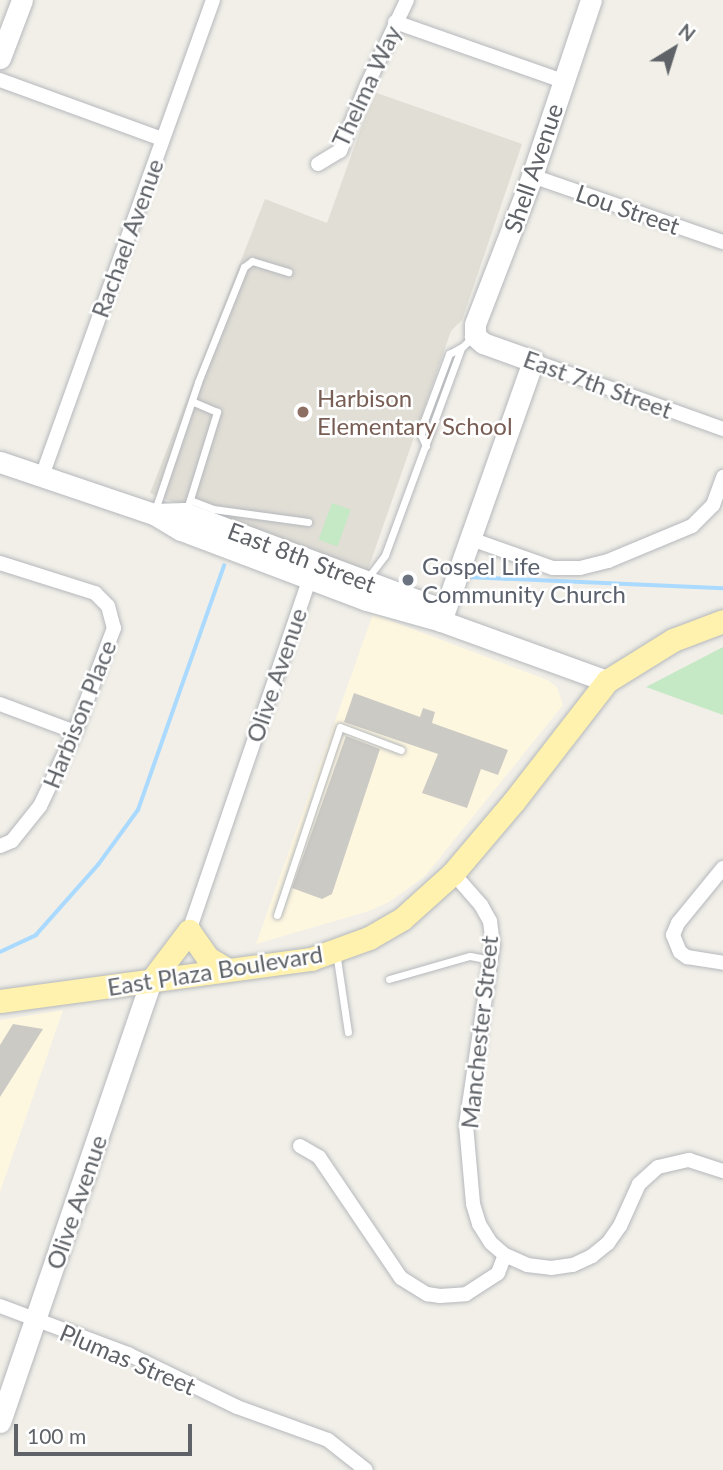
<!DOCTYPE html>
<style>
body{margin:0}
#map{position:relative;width:723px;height:1470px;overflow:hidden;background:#f1efe8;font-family:Lato,sans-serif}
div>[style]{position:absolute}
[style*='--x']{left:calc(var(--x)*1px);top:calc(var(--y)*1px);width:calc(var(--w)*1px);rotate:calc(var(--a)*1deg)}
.commercial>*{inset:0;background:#fef7e0}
.education>*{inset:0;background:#e1ded6}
.green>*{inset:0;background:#c5e8c5;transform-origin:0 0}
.stream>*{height:3.5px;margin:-1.75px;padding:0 1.75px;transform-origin:1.75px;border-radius:1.75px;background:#aadaff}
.building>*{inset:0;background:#cccac5}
.roads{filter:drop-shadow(0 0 2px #b5b8bc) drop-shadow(0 0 2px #b5b8bc)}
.lane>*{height:7px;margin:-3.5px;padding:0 3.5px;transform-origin:3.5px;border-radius:3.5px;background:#fff}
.street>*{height:14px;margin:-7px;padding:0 7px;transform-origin:7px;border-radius:7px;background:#fff}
.secondary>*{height:21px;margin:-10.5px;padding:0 10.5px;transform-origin:10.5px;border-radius:10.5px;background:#fff}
.primary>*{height:23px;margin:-11.5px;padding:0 11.5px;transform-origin:11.5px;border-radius:11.5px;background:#fff2af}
.dots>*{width:19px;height:19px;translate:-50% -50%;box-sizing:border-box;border:4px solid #fff;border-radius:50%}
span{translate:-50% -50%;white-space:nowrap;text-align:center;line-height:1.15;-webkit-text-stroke:5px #fff;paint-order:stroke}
.street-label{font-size:24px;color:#5f6368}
.education-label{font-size:24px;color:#785e54}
.left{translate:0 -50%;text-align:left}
.worship-label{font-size:24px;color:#5b616d}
.north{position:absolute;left:639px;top:14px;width:70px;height:70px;-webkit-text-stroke:5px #fff;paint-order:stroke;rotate:38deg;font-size:19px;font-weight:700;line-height:28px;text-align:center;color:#5f6368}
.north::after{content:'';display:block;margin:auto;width:24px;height:32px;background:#5f6368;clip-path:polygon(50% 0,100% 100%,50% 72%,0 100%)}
.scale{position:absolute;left:14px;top:1424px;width:178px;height:32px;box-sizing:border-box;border:4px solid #5f6368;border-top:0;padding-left:9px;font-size:21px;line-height:24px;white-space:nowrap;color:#5f6368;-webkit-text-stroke:5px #fff;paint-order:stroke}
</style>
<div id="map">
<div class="commercial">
<i style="clip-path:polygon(373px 614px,547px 680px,557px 687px,563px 705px,425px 876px,389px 902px,369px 911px,256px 944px)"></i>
<i style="clip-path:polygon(63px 1010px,0 1192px,0 1020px)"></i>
</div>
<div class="education">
<i style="clip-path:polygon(374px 92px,522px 144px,462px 320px,451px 331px,366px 575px,150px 493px,265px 199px,327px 223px)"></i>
</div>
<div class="green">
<i style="left:332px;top:503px;width:20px;height:39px;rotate:20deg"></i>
<i style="clip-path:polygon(723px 647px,723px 715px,646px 687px)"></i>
</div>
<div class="stream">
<i style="--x:467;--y:577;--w:256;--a:2.5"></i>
<i style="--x:0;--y:952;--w:40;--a:-25"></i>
<i style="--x:36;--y:935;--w:94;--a:-48.5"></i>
<i style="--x:98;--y:865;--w:68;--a:-54"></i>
<i style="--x:138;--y:810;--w:259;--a:-70.6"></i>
</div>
<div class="building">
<i style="clip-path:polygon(354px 693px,420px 717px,423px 708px,435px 712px,432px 723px,508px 750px,498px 775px,481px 769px,467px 808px,422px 793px,438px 754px,344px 722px)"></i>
<i style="clip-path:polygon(346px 736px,380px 749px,332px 894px,322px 899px,292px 888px)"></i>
<i style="clip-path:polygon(13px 1024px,43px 1029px,0 1097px,0 1045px)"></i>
</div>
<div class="roads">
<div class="lane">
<i style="--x:426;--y:446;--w:12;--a:-114"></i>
<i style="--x:421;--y:435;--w:14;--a:-78"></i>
<i style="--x:424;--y:421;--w:72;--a:-69.5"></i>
<i style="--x:449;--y:354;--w:13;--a:-29"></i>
<i style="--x:190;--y:500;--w:25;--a:21"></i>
<i style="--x:213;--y:509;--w:96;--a:7.8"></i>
<i style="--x:187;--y:509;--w:102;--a:-72.8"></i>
<i style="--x:217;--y:412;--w:26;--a:-157"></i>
<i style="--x:155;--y:510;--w:135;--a:-71.4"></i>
<i style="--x:198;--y:382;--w:124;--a:-68.2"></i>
<i style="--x:244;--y:267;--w:10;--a:-37"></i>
<i style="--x:252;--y:261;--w:38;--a:17"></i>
<i style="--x:367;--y:579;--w:30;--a:-53"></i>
<i style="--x:385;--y:555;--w:221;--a:-69.8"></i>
<i style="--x:461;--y:348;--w:18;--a:-43"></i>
<i style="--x:277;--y:915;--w:198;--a:-71.5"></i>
<i style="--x:340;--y:727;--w:65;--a:20.7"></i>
<i style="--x:336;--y:952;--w:81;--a:81.5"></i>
<i style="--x:389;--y:979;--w:84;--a:-15.9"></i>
<i style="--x:470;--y:956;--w:21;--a:11"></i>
</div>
<div class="street">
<i style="--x:395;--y:22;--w:178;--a:19.4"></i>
<i style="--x:0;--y:80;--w:172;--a:20"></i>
<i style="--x:318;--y:164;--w:26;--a:-31"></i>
<i style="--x:340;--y:151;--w:71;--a:-67.8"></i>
<i style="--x:367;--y:85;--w:94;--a:-64.8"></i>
<i style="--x:532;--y:176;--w:202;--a:19.1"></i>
<i style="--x:533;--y:361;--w:202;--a:19.7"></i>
<i style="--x:42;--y:476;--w:506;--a:-70.24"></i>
<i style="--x:471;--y:539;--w:87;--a:19.5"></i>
<i style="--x:553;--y:568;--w:27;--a:0"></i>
<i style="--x:580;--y:568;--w:29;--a:-14"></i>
<i style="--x:608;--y:561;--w:91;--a:-22.6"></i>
<i style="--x:692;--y:526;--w:30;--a:-45"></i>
<i style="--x:713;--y:505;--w:30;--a:-70"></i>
<i style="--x:0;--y:563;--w:100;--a:17.5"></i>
<i style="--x:95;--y:593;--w:18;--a:45"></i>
<i style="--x:108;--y:606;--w:23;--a:75"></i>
<i style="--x:114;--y:628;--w:111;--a:110.6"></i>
<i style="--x:75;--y:732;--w:82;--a:115.3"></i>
<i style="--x:40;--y:806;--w:45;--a:128.7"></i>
<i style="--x:12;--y:841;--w:13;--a:157"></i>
<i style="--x:0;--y:704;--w:80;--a:20.5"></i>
<i style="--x:723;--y:868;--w:71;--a:129.3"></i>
<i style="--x:678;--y:923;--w:13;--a:113"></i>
<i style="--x:673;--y:935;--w:18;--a:68"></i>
<i style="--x:680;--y:952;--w:9;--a:36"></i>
<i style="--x:687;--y:957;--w:36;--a:9"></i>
<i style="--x:453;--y:873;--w:43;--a:48.8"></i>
<i style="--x:481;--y:905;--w:18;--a:61"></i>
<i style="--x:490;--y:921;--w:23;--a:83"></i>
<i style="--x:493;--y:944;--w:183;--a:98.5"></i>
<i style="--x:466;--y:1125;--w:79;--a:84.9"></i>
<i style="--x:473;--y:1204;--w:21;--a:73"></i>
<i style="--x:479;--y:1224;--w:22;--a:58"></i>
<i style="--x:491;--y:1243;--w:18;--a:41"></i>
<i style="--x:505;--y:1255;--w:24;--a:24"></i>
<i style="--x:527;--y:1265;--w:24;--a:7"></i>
<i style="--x:551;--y:1268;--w:22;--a:-8"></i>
<i style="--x:573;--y:1265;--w:21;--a:-25"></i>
<i style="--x:592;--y:1256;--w:21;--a:-39"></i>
<i style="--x:608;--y:1243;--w:21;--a:-55"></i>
<i style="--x:620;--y:1226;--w:46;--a:-65.7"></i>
<i style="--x:639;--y:1184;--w:25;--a:-42"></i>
<i style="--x:658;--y:1167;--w:32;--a:-13"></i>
<i style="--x:689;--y:1160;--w:36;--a:18"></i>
<i style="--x:189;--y:931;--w:379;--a:-71.1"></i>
<i style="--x:300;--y:1146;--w:22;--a:30"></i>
<i style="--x:319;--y:1157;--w:146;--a:55.9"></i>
<i style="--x:401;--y:1278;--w:31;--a:32"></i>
<i style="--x:427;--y:1294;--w:13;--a:9"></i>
<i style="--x:440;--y:1296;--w:26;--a:-4"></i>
<i style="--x:466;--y:1294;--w:38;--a:-33"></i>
<i style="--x:498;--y:1273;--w:19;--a:-69"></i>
<i style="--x:0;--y:1306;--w:137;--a:20.6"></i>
<i style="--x:128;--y:1354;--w:121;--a:25.9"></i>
<i style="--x:237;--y:1407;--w:97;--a:19.9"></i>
<i style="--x:328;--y:1440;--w:48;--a:38.3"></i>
</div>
<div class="secondary">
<i style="--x:0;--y:58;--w:62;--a:-69.2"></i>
<i style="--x:0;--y:462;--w:163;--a:18.7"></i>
<i style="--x:154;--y:514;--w:31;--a:31"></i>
<i style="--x:181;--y:530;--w:198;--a:20.7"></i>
<i style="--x:366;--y:600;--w:78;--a:15.6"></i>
<i style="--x:441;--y:621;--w:177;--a:19.9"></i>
<i style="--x:154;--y:514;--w:31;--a:-2"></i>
<i style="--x:185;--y:513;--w:262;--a:20.6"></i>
<i style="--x:430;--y:605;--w:10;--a:53"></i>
<i style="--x:441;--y:621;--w:276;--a:-70.5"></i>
<i style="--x:533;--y:361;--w:53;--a:-160.2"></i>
<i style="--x:483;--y:343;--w:11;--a:-139"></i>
<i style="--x:475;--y:336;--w:12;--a:-90"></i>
<i style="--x:475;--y:324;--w:159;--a:-68.9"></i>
<i style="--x:532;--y:176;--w:186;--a:-71.5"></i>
<i style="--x:0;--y:1422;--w:466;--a:-71.1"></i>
</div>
<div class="primary">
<i style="--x:151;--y:981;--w:63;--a:-52.8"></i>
<i style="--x:189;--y:931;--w:33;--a:55"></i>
<i style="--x:208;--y:958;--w:23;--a:31"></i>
<i style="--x:0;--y:1001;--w:314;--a:-7.7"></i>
<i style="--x:311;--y:959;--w:62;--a:-19.9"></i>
<i style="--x:369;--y:938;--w:38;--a:-30"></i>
<i style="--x:402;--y:919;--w:69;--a:-42"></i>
<i style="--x:453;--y:873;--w:94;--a:-49.7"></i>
<i style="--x:514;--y:801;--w:152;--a:-52.2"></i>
<i style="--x:607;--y:681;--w:78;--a:-31.8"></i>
<i style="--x:673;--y:640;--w:53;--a:-20.8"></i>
</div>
</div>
<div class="dots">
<i style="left:303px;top:412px;background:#8d6e63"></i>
<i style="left:408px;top:580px;background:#6b7280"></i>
</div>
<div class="street-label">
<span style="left:366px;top:86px;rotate:-65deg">Thelma Way</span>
<span style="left:533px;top:168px;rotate:-71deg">Shell Avenue</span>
<span style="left:628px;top:209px;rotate:19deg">Lou Street</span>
<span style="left:127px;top:238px;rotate:-70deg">Rachael Avenue</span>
<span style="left:598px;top:384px;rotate:20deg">East 7th Street</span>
<span style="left:302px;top:557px;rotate:21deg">East 8th Street</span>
<span style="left:276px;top:675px;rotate:-71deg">Olive Avenue</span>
<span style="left:79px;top:714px;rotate:-68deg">Harbison Place</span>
<span style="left:215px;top:970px;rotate:-9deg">East Plaza Boulevard</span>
<span style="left:479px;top:1032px;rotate:-84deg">Manchester Street</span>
<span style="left:76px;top:1202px;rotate:-71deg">Olive Avenue</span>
<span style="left:128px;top:1359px;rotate:23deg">Plumas Street</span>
</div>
<div class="education-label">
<span class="left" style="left:317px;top:412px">Harbison<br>Elementary School</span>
</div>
<div class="worship-label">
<span class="left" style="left:422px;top:580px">Gospel Life<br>Community Church</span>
</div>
<div class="north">N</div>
<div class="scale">100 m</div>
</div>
